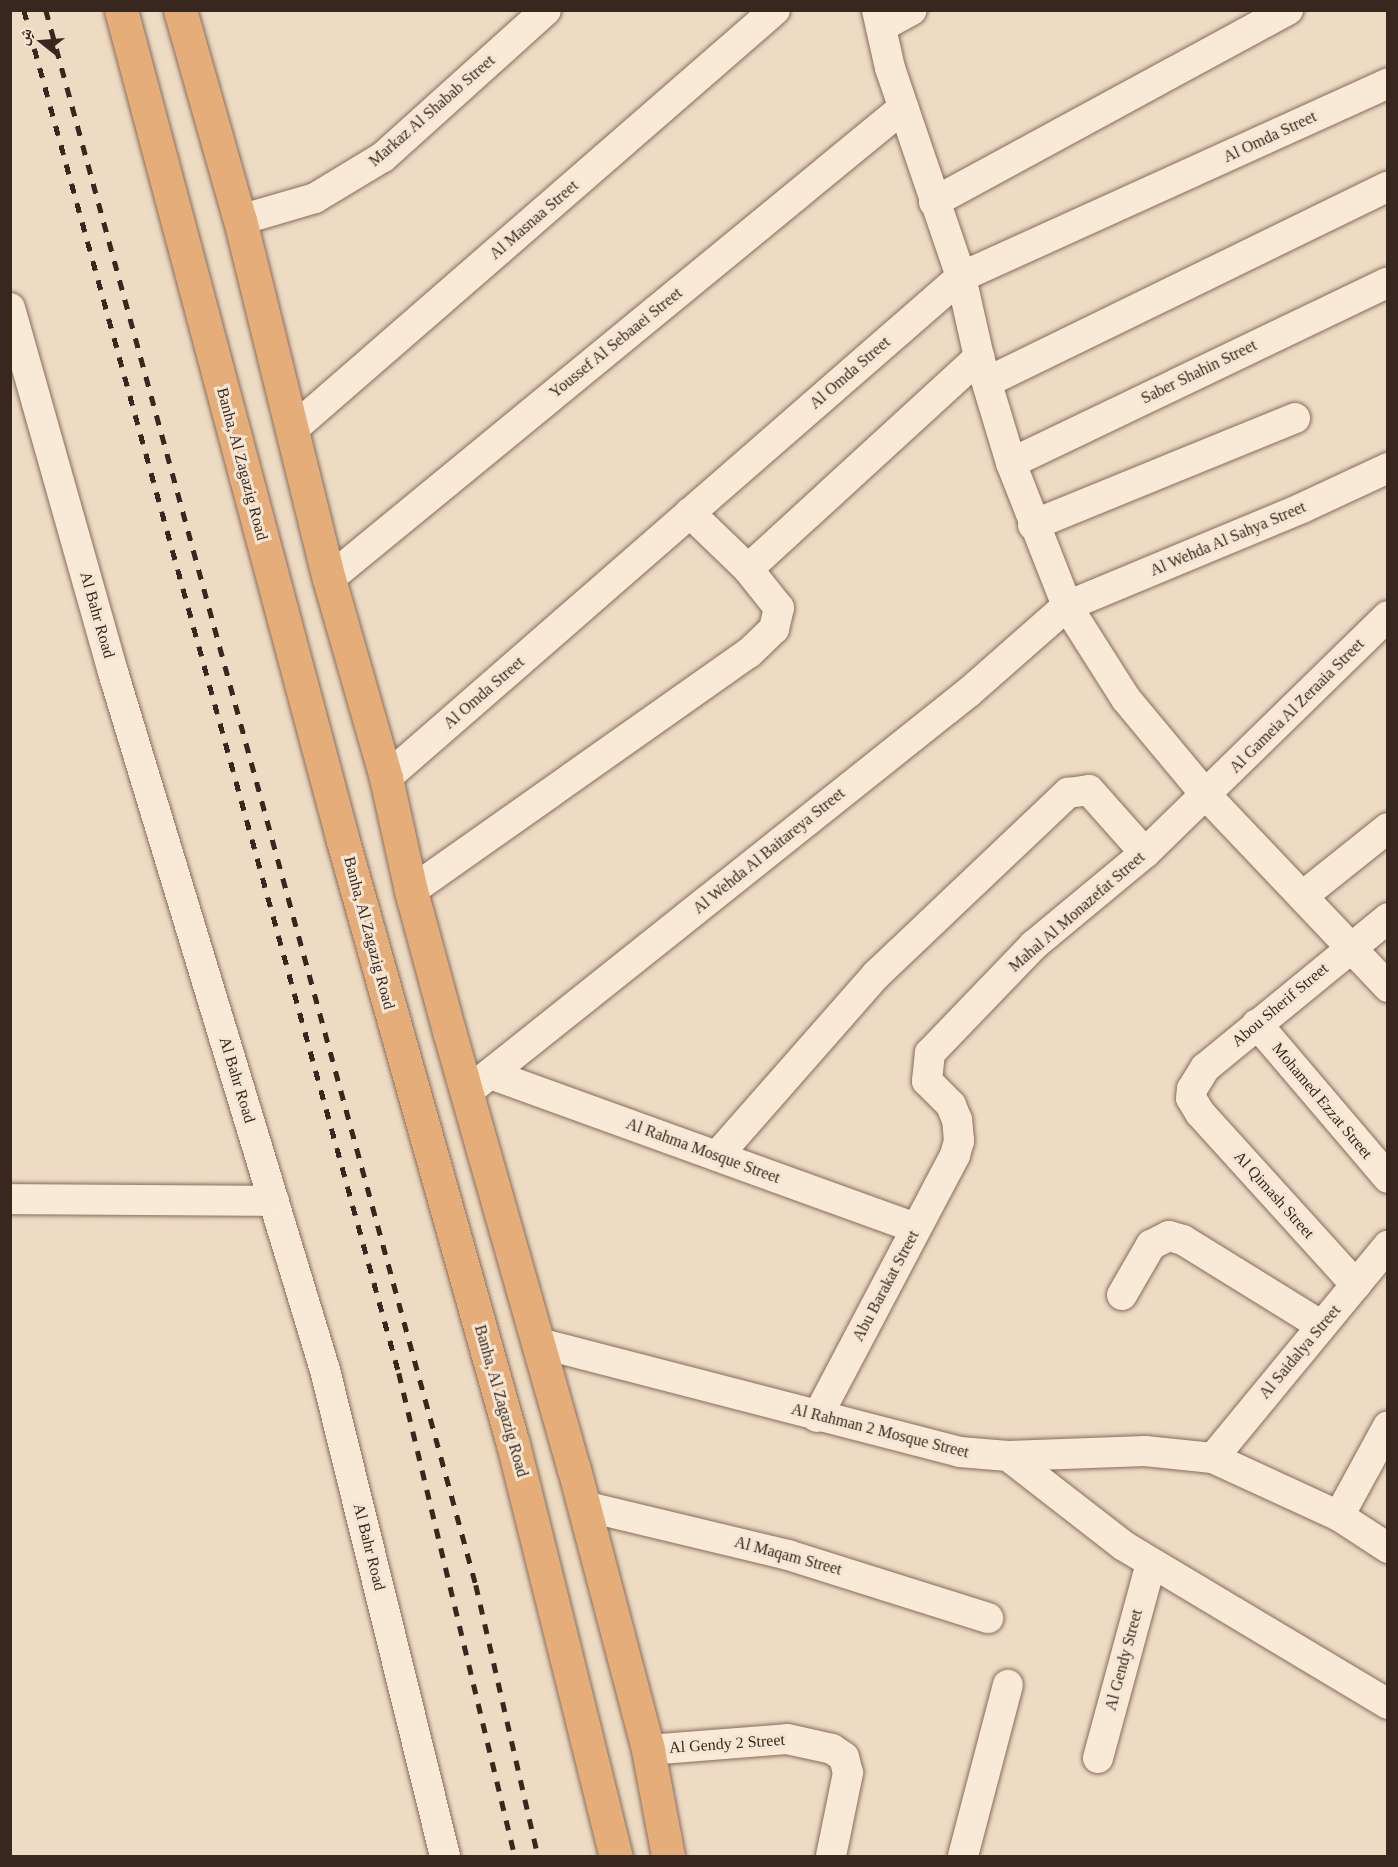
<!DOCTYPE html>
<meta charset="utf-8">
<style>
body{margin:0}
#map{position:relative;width:1398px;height:1867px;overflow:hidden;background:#eddbc4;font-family:"Times New Roman","Noto Naskh Arabic",serif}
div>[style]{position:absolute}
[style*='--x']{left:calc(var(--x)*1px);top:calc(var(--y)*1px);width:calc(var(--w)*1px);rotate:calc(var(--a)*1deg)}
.roads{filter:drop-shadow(0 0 2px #876c5b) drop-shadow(0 0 2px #876c5b)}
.minor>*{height:30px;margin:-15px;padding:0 15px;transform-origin:15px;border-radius:15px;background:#f8ead7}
.trunk>*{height:33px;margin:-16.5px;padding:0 16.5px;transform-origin:16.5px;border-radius:16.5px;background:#e4ad79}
.rail>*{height:4.5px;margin-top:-2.25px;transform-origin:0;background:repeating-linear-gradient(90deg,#37271e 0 10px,transparent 0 20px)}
span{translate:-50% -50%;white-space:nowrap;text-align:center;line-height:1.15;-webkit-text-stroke:6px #f5e6d3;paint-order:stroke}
.street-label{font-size:16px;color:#37271e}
.frame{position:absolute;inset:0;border:12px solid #37271e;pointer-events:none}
.north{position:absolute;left:12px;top:12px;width:60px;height:60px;-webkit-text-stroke:4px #f5e6d3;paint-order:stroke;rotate:287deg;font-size:16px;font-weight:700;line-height:24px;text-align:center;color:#37271e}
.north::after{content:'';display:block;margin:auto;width:21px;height:27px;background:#37271e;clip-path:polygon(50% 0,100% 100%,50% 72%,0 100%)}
</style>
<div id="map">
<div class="roads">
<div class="minor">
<i style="--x:877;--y:10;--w:59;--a:77.4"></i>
<i style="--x:890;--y:68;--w:221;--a:71.2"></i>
<i style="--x:961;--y:277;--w:82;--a:77.3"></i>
<i style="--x:979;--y:357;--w:111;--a:73.2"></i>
<i style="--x:1011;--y:463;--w:154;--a:68.6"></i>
<i style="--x:1067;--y:606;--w:110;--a:57.6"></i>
<i style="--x:1126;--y:699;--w:125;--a:50.2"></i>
<i style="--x:1206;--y:795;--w:265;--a:46.5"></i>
<i style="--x:881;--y:27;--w:35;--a:-29"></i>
<i style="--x:934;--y:202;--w:403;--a:-28.5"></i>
<i style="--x:240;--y:220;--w:78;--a:-16.3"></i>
<i style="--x:315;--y:198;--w:79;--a:-31.1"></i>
<i style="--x:383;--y:157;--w:219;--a:-42"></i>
<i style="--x:10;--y:308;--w:378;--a:74.2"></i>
<i style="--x:113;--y:672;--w:729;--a:73.11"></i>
<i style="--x:325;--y:1370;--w:501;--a:76.13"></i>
<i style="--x:987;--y:382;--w:446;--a:-26"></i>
<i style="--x:292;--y:430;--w:640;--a:-41.01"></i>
<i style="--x:1011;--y:463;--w:418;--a:-25.6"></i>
<i style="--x:1033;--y:525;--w:283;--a:-22.2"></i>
<i style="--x:748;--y:569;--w:314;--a:-42.5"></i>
<i style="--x:329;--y:579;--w:743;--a:-39.37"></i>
<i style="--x:386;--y:778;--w:763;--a:-41.07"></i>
<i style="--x:961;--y:277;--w:469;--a:-24.4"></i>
<i style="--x:411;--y:891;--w:413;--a:-35.2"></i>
<i style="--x:749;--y:653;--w:35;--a:-44"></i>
<i style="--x:774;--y:629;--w:22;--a:-77"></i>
<i style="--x:779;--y:608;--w:50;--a:-128.5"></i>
<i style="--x:748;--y:569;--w:81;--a:-136"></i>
<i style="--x:1304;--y:895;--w:107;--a:-38.6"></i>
<i style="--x:1257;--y:1024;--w:202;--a:49.6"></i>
<i style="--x:490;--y:1074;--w:453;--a:19.9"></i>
<i style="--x:467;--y:1092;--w:642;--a:-38.55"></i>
<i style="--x:969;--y:692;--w:130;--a:-41.3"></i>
<i style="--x:1067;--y:606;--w:255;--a:-22.6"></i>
<i style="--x:1302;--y:508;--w:95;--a:-24.9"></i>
<i style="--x:717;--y:1156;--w:241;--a:-48.7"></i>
<i style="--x:876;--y:975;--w:265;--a:-43.5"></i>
<i style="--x:1068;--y:793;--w:21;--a:-8"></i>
<i style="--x:1089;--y:790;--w:84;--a:48.4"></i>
<i style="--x:10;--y:1199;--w:264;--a:0.4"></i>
<i style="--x:1356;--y:1285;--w:232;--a:-132.2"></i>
<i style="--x:1200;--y:1113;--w:17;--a:-121"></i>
<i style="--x:1191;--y:1098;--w:9;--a:-84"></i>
<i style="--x:1192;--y:1089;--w:25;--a:-58"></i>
<i style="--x:1205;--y:1068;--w:237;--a:-39.3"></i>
<i style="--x:1122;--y:1295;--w:58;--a:-59.9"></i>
<i style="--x:1151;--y:1245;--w:20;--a:-27"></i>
<i style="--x:1169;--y:1236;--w:15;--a:16"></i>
<i style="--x:1183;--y:1240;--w:163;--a:31.7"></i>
<i style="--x:539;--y:1343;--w:435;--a:14.5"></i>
<i style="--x:960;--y:1452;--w:48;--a:4.8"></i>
<i style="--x:1008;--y:1456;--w:137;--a:-2.1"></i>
<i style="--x:1145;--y:1451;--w:68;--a:5.9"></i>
<i style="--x:1213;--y:1458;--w:139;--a:24.7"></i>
<i style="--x:1339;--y:1516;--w:59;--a:33.1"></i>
<i style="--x:817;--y:1417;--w:296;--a:-62.2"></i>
<i style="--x:955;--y:1155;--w:15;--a:-74"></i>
<i style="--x:959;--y:1141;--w:21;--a:-95"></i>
<i style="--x:957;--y:1120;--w:16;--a:-112"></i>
<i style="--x:951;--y:1105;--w:34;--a:-135"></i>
<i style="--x:927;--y:1081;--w:28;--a:-84"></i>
<i style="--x:930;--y:1053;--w:150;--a:-46.1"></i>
<i style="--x:1034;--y:945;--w:144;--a:-39.7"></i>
<i style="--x:1145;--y:853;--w:339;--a:-44.3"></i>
<i style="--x:1008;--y:1456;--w:147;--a:37.8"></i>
<i style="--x:1124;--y:1546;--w:308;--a:30.9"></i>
<i style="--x:1213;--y:1458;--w:275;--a:-50.5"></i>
<i style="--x:584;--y:1506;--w:210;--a:13.5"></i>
<i style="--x:788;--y:1555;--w:210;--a:17.5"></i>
<i style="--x:1339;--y:1516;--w:102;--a:-61.4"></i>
<i style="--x:648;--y:1750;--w:139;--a:-4.5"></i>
<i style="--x:787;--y:1739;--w:46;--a:12.5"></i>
<i style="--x:832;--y:1749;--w:14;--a:34"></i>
<i style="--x:844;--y:1757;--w:16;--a:76"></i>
<i style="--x:848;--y:1773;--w:85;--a:101.6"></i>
<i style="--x:1098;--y:1758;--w:202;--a:-74.8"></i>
<i style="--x:963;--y:1856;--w:177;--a:-75.3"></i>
</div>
<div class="trunk">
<i style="--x:121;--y:10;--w:860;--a:75.04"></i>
<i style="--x:343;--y:841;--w:627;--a:74.26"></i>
<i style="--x:513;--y:1444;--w:425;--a:76"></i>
<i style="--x:180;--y:10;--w:218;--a:74.1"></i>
<i style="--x:240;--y:220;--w:370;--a:76.1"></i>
<i style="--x:329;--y:579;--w:207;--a:74"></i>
<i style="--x:386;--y:778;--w:116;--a:77.5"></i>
<i style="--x:411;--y:891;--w:145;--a:74.8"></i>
<i style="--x:449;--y:1031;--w:455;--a:74.1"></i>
<i style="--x:574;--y:1469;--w:291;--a:75.2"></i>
<i style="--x:648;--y:1750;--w:108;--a:79.3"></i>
</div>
</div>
<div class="rail">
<i style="--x:24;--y:10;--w:1414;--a:74.62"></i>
<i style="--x:399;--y:1373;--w:497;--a:76.5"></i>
<i style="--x:46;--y:10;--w:1633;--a:74.73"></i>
<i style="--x:476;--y:1585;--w:278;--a:77.1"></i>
</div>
<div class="street-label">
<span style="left:432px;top:111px;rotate:-41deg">Markaz Al Shabab Street</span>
<span style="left:1270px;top:137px;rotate:-25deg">Al Omda Street</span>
<span style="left:534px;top:220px;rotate:-41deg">Al Masnaa Street</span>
<span style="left:616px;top:343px;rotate:-39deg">Youssef Al Sebaaei Street</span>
<span style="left:1199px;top:372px;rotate:-26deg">Saber Shahin Street</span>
<span style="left:850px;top:373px;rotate:-41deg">Al Omda Street</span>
<span style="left:242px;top:464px;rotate:75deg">Banha, Al Zagazig Road</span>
<span style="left:1228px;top:539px;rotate:-23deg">Al Wehda Al Sahya Street</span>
<span style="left:97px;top:615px;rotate:74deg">Al Bahr Road</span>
<span style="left:484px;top:693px;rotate:-41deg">Al Omda Street</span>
<span style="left:1297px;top:706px;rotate:-45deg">Al Gameia Al Zeraaia Street</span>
<span style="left:769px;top:851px;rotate:-39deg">Al Wehda Al Baitareya Street</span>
<span style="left:1077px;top:912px;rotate:-41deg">Mahal Al Monazefat Street</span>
<span style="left:369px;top:933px;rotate:75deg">Banha, Al Zagazig Road</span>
<span style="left:1280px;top:1005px;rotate:-40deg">Abou Sherif Street</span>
<span style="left:237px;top:1080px;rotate:73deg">Al Bahr Road</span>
<span style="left:1322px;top:1101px;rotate:50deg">Mohamed Ezzat Street</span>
<span style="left:703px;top:1151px;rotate:20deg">Al Rahma Mosque Street</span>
<span style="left:1274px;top:1195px;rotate:48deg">Al Qimash Street</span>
<span style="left:886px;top:1286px;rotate:-62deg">Abu Barakat Street</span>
<span style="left:1300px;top:1352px;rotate:-50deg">Al Saidalya Street</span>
<span style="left:501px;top:1401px;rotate:74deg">Banha, Al Zagazig Road</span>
<span style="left:880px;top:1431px;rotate:14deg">Al Rahman 2 Mosque Street</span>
<span style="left:369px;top:1547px;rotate:76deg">Al Bahr Road</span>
<span style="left:788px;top:1556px;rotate:15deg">Al Maqam Street</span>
<span style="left:1124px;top:1660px;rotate:-75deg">Al Gendy Street</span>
<span style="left:727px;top:1744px;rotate:-4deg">Al Gendy 2 Street</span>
</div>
<div class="frame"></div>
<div class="north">ش</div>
</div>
